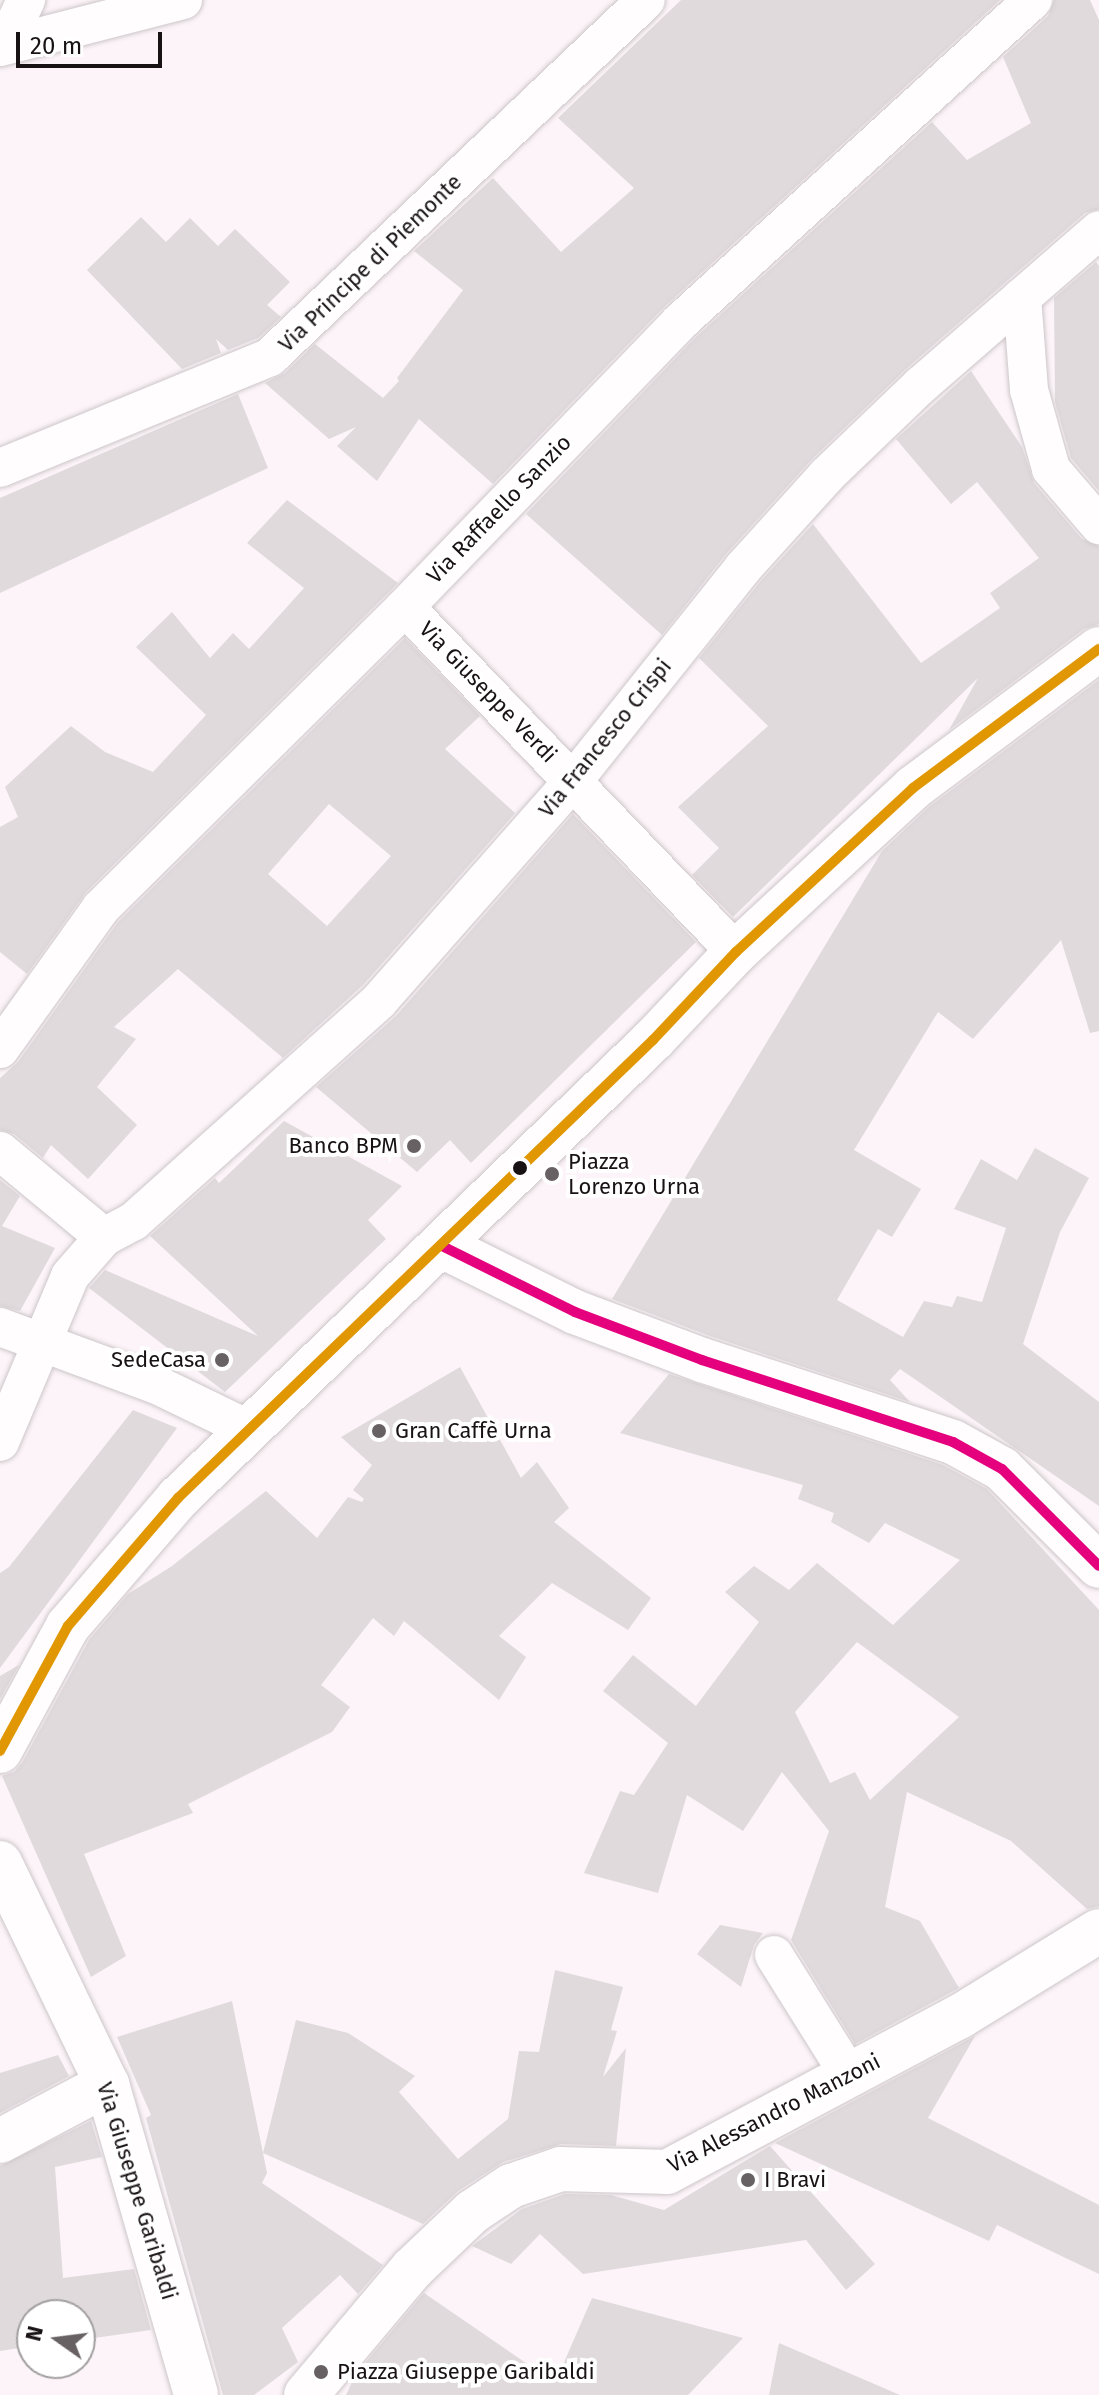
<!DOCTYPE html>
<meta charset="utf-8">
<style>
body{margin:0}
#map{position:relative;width:1099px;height:2395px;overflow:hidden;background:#fcf4f8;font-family:"Fira Sans",sans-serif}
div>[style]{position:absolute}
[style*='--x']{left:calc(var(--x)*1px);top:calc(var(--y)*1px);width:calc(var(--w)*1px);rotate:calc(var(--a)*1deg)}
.building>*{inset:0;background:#e0dadd}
.roads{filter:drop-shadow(0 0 2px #cdc6c9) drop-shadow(0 0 2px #cdc6c9)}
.street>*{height:38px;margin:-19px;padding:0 19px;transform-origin:19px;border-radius:19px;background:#fffdfe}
.secondary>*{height:44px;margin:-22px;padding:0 22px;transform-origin:22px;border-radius:22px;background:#fffdfe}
.bus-1>*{height:10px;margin:-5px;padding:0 5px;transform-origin:5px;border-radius:5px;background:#e5007d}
.bus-2>*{height:10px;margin:-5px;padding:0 5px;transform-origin:5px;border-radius:5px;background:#e19702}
.dots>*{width:22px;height:22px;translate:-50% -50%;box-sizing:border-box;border:4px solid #fff;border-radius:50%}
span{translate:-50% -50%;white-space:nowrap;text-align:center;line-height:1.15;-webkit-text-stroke:8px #fff;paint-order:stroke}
.street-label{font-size:22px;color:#181215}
.poi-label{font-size:22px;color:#181215}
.right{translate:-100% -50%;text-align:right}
.left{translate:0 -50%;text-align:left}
.north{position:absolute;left:16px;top:2299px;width:80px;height:80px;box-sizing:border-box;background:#fff;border:2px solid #a3a0a1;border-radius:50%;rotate:284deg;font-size:22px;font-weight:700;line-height:32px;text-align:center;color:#181215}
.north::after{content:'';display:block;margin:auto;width:28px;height:36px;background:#686164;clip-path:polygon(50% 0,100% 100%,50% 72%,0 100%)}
.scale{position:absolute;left:16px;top:32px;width:146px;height:36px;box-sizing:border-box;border:4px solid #181215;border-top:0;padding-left:10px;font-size:24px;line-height:28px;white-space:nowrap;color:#181215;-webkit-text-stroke:6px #fff;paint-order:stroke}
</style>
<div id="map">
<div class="building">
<i style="clip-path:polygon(681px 0,1000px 0,665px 306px,493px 484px,419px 419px,377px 481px,337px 446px,356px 427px,329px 439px,265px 383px,285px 373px,315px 344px,383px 398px,399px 381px,397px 378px,463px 290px,414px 251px,493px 178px,561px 252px,634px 188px,558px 118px)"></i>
<i style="clip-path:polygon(1054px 0,1090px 0,1099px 20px,1099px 209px,1085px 213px,907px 368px,812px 459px,726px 554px,662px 635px,526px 514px,695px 338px,932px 122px,967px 160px,1031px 123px,1003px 57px,1048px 16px)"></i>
<i style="clip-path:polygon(141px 217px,166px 242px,190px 218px,218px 246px,235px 229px,290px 282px,267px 305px,281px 317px,258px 338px,228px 350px,216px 339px,221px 353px,182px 369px,87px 270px)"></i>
<i style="clip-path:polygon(1096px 262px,1099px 266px,1099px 491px,1071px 458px,1055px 402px,1054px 298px)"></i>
<i style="clip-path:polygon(971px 371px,1022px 447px,1034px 483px,1082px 539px,1099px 546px,1099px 624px,1084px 629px,949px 730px,978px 678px,733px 917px,692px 875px,719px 848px,678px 807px,768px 726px,699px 658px,760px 582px,813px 524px,921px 663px,1000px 608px,990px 593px,1039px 558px,977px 482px,951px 504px,896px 439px)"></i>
<i style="clip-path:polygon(238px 394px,268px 468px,0 593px,0 498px)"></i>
<i style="clip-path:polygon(287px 500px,398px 583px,86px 892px,27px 974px,0 952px,0 827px,18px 817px,5px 787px,71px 726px,105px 752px,153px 772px,206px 715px,136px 647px,172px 612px,210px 658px,233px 633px,249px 649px,304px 588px,247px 543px)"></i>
<i style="clip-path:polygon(evenodd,405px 638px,480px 716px,445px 749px,515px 813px,363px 985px,283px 1058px,178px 969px,114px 1027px,136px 1039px,97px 1087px,137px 1125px,88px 1179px,51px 1145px,43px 1158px,14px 1134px,0 1130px,0 1078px,18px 1062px,118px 922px,405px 638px,329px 804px,391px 856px,327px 926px,268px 874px,329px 804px)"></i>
<i style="clip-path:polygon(1099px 680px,1099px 1031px,1090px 1033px,1061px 940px,973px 1039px,938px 1012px,854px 1150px,921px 1189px,892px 1237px,878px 1229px,837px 1300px,903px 1337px,924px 1301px,952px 1307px,957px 1296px,982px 1302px,1006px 1228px,954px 1209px,981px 1159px,1017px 1180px,1035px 1148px,1089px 1178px,1060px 1232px,1023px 1344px,1099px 1402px,1099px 1506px,900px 1369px,890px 1380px,910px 1402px,710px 1336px,612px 1299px,882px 851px,929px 807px)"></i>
<i style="clip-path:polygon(573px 814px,696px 942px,471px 1163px,450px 1140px,417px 1172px,316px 1087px,396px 1016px)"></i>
<i style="clip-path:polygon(284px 1121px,402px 1186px,368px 1220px,386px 1239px,225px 1392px,89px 1288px,105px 1270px,258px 1336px,150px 1236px,215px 1178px,219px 1183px)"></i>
<i style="clip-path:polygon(0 1180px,20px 1196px,2px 1226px,55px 1248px,20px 1311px,0 1306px)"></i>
<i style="clip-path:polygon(460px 1367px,521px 1478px,537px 1462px,569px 1508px,554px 1522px,651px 1598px,628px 1630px,552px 1583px,499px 1636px,526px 1657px,499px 1700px,404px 1621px,394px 1636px,373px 1618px,321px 1685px,350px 1707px,332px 1732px,188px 1804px,193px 1813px,84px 1854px,126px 1956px,91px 1977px,2px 1776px,14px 1772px,22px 1763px,89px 1640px,128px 1594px,172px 1566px,266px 1491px,317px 1538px,348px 1497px,362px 1502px,364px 1499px,353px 1490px,372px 1465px,341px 1437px)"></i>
<i style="clip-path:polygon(evenodd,669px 1374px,943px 1465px,987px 1489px,1099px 1610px,1099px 1906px,1087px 1909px,1011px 1841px,907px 1792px,885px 1907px,920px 1921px,959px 1988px,855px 2044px,791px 1940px,829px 1831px,782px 1772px,743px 1831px,687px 1795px,658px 1893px,584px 1873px,620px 1791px,634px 1795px,668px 1743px,603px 1691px,633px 1655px,696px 1706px,759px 1622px,725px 1592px,754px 1566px,789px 1590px,817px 1563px,893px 1625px,960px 1560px,885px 1523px,869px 1543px,831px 1522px,834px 1513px,798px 1499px,803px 1485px,620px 1433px,669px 1374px,857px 1642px,959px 1717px,870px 1800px,855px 1772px,830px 1783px,795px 1712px,857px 1642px)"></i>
<i style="clip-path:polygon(133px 1410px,177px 1428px,0 1668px,0 1573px,9px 1567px)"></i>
<i style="clip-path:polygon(19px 1665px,0 1699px,0 1676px)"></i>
<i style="clip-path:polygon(720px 1925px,763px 1933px,754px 1945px,741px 1987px,697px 1954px)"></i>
<i style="clip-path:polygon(555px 1970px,623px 1987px,611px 2030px,617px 2031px,603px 2077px,626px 2048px,616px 2146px,561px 2144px,503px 2162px,458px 2191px,423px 2224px,263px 2153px,267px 2173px,262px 2183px,383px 2265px,358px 2294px,340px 2275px,282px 2328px,298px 2362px,254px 2395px,223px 2395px,146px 2118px,151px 2115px,117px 2037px,232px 2001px,263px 2153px,296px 2020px,348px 2033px,415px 2076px,399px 2092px,458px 2159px,508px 2119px,519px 2051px,539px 2052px)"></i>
<i style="clip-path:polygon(975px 2036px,928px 2118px,1099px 2205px,1099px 2274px,997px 2225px,989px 2241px,775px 2143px)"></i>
<i style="clip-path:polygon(58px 2055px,69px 2076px,0 2113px,0 2073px)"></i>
<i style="clip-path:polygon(91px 2121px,102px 2157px,55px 2167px,63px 2278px,134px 2269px,151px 2330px,80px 2340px,80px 2315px,32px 2315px,32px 2346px,0 2351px,0 2166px)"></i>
<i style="clip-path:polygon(770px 2146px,875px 2264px,846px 2290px,806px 2240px,583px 2274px,540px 2234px,511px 2264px,472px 2246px,522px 2209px,565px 2194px,611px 2195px,664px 2210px)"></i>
<i style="clip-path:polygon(424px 2293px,555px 2383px,592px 2298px,743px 2338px,688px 2395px,346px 2395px,355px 2375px)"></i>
<i style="clip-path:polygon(779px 2343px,900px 2395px,769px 2395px)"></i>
</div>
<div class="roads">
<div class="street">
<i style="--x:5;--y:45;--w:50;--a:-65"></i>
<i style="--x:0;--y:47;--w:189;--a:-14.4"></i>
<i style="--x:1022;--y:297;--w:93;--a:85.7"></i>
<i style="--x:1029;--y:390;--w:82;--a:74.4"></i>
<i style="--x:1051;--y:469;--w:74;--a:49.4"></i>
<i style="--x:0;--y:468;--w:292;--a:-22.3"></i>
<i style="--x:270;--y:357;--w:518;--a:-43.52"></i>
<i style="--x:405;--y:607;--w:478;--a:46.2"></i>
<i style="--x:0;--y:1049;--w:173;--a:-54.4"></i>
<i style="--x:101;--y:908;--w:428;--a:-44.7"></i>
<i style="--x:405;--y:607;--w:396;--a:-46"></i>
<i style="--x:680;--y:322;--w:478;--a:-42.4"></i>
<i style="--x:0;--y:1151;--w:135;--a:39.6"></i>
<i style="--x:0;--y:1327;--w:167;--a:20.3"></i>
<i style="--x:157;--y:1385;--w:103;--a:25.8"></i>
<i style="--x:0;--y:1442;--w:180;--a:-67.1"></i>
<i style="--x:70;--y:1276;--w:52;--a:-48.9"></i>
<i style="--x:104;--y:1237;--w:34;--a:-28"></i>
<i style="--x:134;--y:1221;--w:329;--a:-41.9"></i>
<i style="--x:379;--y:1001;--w:293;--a:-48.6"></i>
<i style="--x:573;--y:781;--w:273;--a:-51.4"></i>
<i style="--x:743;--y:568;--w:125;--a:-47.9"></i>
<i style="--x:827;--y:475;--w:130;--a:-43.8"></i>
<i style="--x:921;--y:385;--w:236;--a:-41"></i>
<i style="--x:774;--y:1955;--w:142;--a:58"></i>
</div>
<div class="secondary">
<i style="--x:442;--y:1246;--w:148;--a:26.4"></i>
<i style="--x:575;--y:1312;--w:136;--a:20.7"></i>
<i style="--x:702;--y:1360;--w:264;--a:18.1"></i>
<i style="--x:953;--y:1442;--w:56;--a:28.9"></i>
<i style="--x:1002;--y:1469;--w:137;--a:45"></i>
<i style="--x:0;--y:1751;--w:142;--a:-61.5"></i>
<i style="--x:68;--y:1626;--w:169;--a:-49.3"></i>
<i style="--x:178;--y:1498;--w:660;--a:-43.96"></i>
<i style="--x:653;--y:1040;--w:121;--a:-46.7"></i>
<i style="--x:736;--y:952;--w:241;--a:-42.8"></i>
<i style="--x:913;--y:788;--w:232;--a:-36.8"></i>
<i style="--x:0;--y:1863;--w:246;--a:64.2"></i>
<i style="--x:107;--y:2084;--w:323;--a:74"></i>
<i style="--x:0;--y:2141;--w:121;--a:-28"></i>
<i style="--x:306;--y:2395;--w:165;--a:-49.9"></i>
<i style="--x:412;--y:2269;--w:83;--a:-43.5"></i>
<i style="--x:472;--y:2212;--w:47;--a:-33.7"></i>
<i style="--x:511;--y:2186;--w:53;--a:-18.8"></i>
<i style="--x:561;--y:2169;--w:106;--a:1.6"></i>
<i style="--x:667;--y:2172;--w:331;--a:-28"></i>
<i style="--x:959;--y:2017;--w:164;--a:-31.6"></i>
</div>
</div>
<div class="bus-1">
<i style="--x:442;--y:1246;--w:148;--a:26.4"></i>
<i style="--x:575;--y:1312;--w:136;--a:20.7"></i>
<i style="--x:702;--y:1360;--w:264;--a:18.1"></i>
<i style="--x:953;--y:1442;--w:56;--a:28.9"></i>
<i style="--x:1002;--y:1469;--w:137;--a:45"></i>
</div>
<div class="bus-2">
<i style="--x:0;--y:1751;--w:142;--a:-61.5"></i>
<i style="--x:68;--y:1626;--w:169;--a:-49.3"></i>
<i style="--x:178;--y:1498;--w:660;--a:-43.96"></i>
<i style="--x:653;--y:1040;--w:121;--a:-46.7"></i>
<i style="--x:736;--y:952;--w:241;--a:-42.8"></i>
<i style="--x:913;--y:788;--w:232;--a:-36.8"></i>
</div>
<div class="dots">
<i style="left:414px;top:1146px;background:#686164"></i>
<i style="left:520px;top:1168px;background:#181215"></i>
<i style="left:552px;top:1174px;background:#686164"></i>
<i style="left:222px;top:1360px;background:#686164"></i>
<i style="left:379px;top:1431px;background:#686164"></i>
<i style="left:748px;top:2180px;background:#686164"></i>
<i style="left:321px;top:2372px;background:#686164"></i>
</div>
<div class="street-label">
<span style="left:370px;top:263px;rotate:-44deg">Via Principe di Piemonte</span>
<span style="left:499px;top:509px;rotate:-46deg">Via Raffaello Sanzio</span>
<span style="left:488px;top:692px;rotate:46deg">Via Giuseppe Verdi</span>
<span style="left:605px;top:738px;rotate:-51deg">Via Francesco Crispi</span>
<span style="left:774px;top:2113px;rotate:-27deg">Via Alessandro Manzoni</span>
<span style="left:137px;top:2191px;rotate:73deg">Via Giuseppe Garibaldi</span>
</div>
<div class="poi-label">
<span class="right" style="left:398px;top:1146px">Banco BPM</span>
<span class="left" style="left:568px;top:1174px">Piazza<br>Lorenzo Urna</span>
<span class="right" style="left:206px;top:1360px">SedeCasa</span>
<span class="left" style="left:395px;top:1431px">Gran Caffè Urna</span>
<span class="left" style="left:764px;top:2180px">I Bravi</span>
<span class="left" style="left:337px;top:2372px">Piazza Giuseppe Garibaldi</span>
</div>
<div class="north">N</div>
<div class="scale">20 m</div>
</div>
